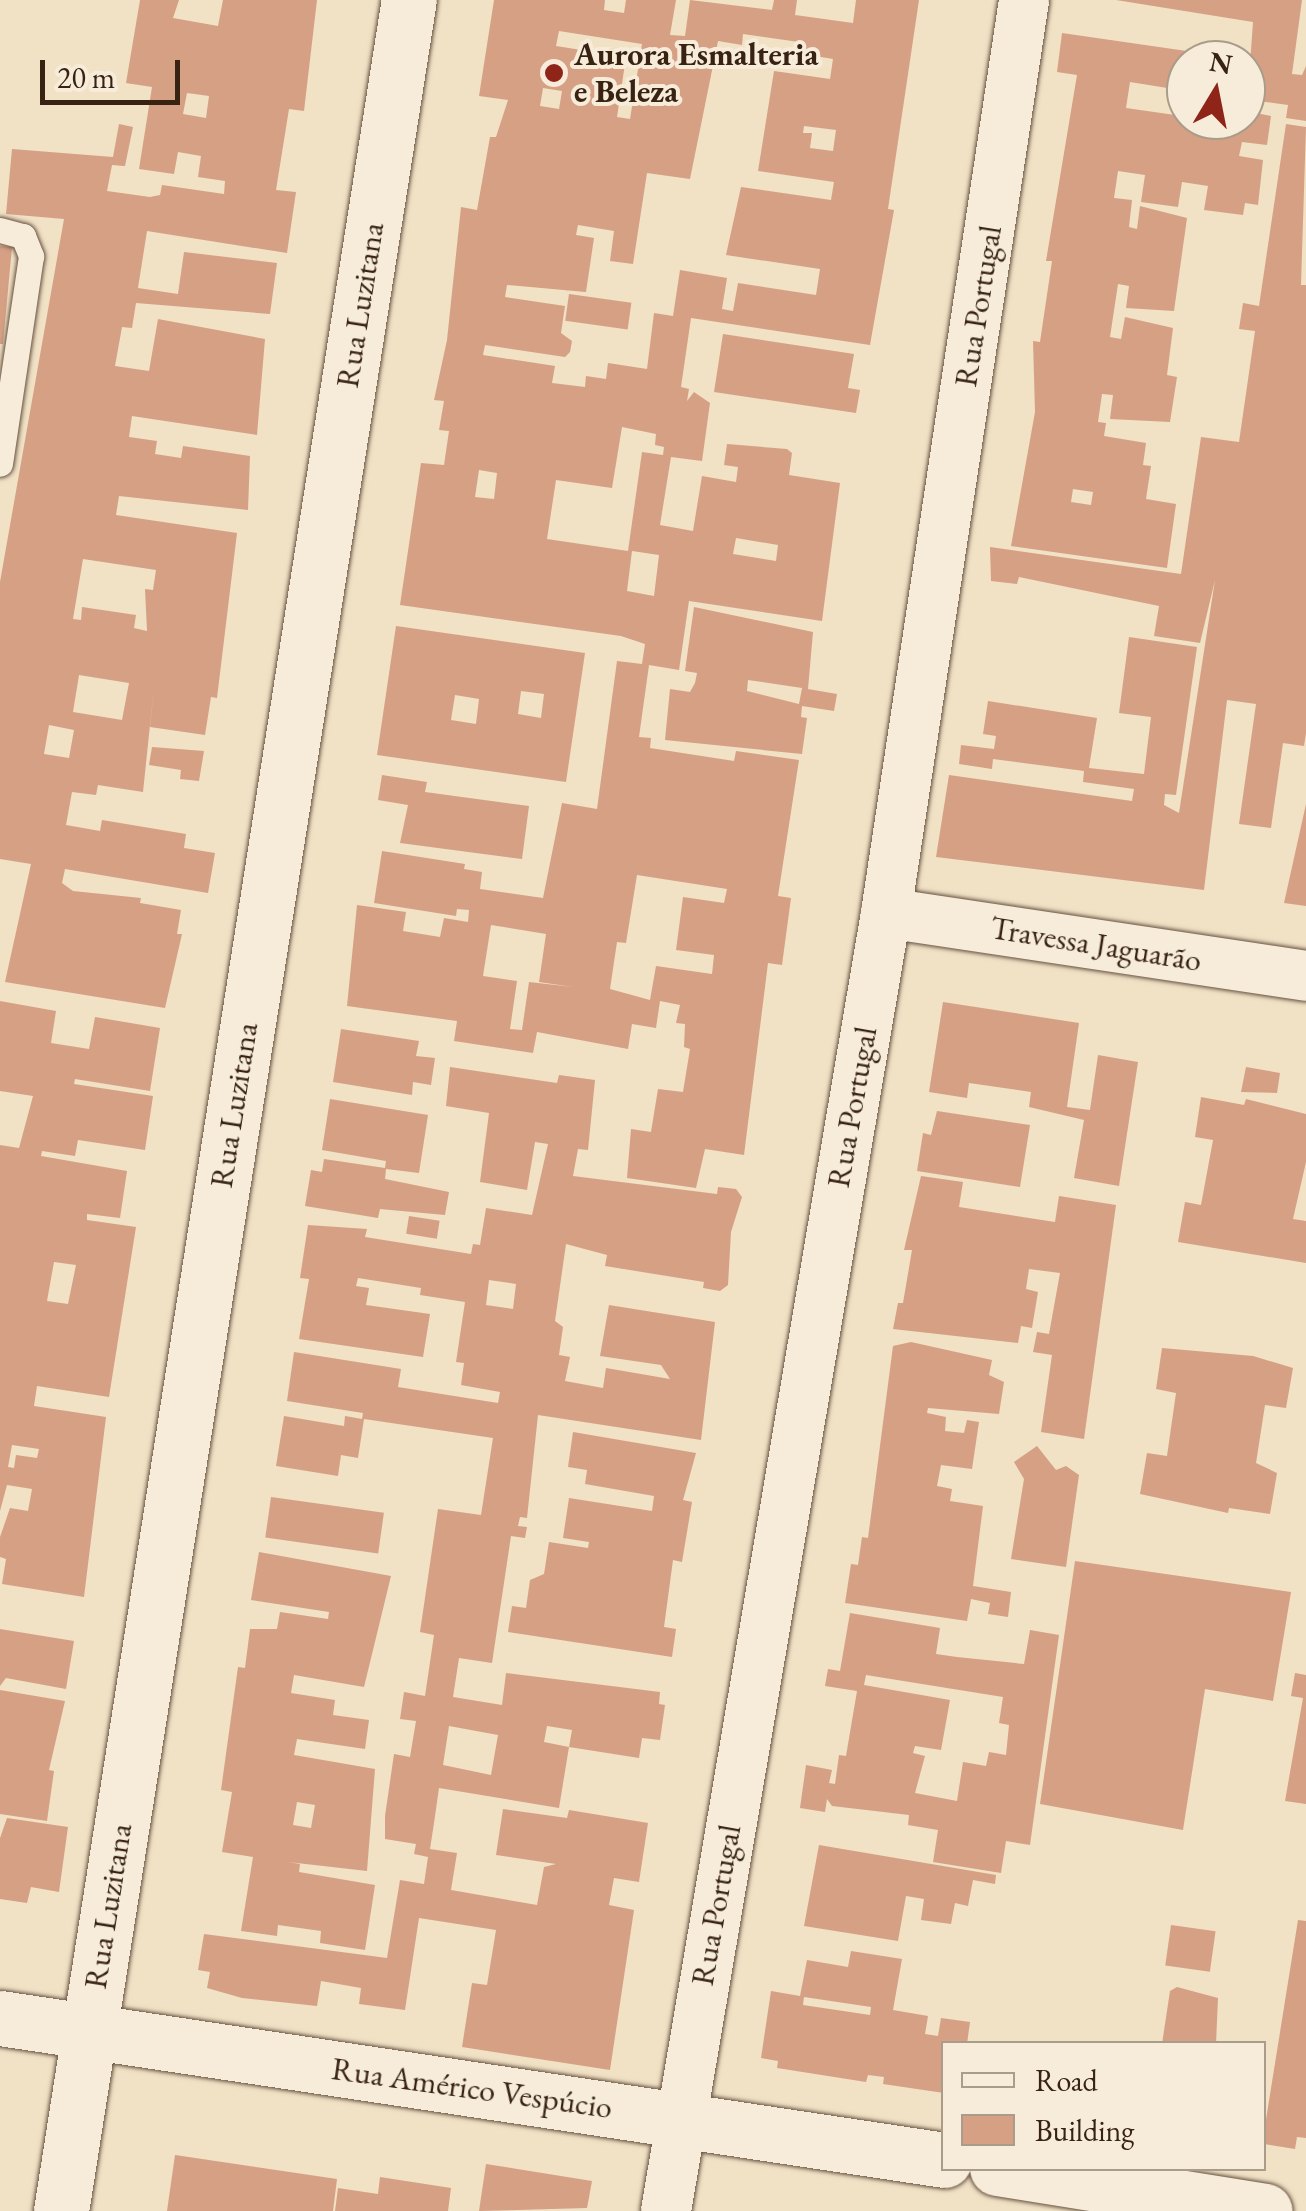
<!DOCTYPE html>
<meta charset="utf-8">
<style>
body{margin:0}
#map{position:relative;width:1306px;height:2211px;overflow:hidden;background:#f1e1c5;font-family:"EB Garamond",serif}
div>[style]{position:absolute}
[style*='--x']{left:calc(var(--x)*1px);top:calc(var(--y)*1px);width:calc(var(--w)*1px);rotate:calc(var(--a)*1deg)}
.building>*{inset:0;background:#d6a084;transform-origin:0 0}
.roads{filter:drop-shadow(0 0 2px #665240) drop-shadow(0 0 2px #665240)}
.lane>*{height:25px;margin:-12.5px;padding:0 12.5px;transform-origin:12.5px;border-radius:12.5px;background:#f6ecd9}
.street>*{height:50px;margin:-25px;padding:0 25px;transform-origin:25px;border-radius:25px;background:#f6ecd9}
.secondary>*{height:55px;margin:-27.5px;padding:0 27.5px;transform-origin:27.5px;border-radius:27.5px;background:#f6ecd9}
.dots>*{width:28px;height:28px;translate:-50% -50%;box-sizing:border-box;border:5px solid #f6ecd9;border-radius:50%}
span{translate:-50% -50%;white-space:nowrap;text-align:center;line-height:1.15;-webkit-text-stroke:8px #f6ecd9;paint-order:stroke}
.poi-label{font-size:32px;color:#382313;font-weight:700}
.left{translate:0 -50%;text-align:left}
.street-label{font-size:32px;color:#382313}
.legend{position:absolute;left:941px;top:2041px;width:325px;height:130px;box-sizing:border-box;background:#f6ecd9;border:2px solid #aa9c8a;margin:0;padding:12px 18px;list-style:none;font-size:30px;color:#382313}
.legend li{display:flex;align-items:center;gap:20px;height:50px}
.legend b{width:50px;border:2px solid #aa9c8a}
.north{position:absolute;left:1166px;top:40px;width:100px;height:100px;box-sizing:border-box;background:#f6ecd9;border:2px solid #aa9c8a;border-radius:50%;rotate:10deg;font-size:28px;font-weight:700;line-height:40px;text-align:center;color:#382313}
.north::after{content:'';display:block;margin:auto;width:35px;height:45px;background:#8f2418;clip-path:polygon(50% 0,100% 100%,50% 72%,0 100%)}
.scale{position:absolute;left:40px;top:60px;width:140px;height:45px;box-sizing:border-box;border:5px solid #382313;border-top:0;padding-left:12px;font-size:30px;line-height:35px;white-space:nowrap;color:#382313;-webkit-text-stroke:8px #f6ecd9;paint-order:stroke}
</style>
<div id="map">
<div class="building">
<i style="clip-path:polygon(evenodd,140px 0,179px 0,173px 18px,218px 26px,223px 0,317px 0,304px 111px,289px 109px,276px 190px,296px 192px,287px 253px,147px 231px,138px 288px,178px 294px,184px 252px,277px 263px,270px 314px,136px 303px,132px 328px,122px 327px,115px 366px,149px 371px,158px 319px,265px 339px,257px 435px,132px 416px,129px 437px,157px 441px,155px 454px,181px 458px,183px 446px,250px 456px,248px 510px,119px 496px,116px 515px,237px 533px,217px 698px,211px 697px,205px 735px,150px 727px,154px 687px,143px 792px,98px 785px,96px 795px,72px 792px,66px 825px,100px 831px,102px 820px,186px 834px,184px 848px,215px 853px,208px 893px,65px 869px,62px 883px,73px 891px,141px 898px,140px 903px,181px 910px,177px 934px,182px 934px,165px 1008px,5px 982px,31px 864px,0 859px,0 582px,64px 219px,6px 214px,12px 149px,113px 157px,119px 124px,133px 127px,125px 166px,112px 165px,107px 191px,150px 197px,160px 195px,162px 185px,224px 194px,225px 181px,198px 177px,201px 156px,178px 152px,174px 174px,139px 169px,152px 87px,126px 83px,140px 0,187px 93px,209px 96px,206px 118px,183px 114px,187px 93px,140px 0,83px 559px,156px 570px,153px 590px,145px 589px,147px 631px,134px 628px,136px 615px,82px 607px,81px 620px,73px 619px,83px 559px,140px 0,79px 675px,129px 683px,122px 720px,73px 712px,79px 675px,140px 0,49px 725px,74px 730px,69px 758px,44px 754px,49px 725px)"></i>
<i style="clip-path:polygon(evenodd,494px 0,605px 0,604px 10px,624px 13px,626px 0,676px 0,670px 35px,685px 36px,690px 0,772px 10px,774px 0,797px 0,795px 15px,853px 23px,856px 0,919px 0,888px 209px,894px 210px,870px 345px,691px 318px,681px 387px,689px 389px,687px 401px,694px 392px,710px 403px,702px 461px,671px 457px,660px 525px,693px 531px,702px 476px,736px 482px,738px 467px,724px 465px,727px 444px,787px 449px,792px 453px,789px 475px,840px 483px,822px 621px,689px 601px,679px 670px,649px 665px,639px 737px,651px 738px,650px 748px,734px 761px,736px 751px,799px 760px,778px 896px,791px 898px,782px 965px,768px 963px,744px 1155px,705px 1149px,696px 1188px,627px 1178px,631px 1129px,651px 1132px,658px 1089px,683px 1092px,690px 1049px,684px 1047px,685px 1024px,676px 1023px,680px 1005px,660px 1001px,656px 1028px,632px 1024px,628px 1049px,537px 1032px,533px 1053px,454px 1041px,457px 1021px,347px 1006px,357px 905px,406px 912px,403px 931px,440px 937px,444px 918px,468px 922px,469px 910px,457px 909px,456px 916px,374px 903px,382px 851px,465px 864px,464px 869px,482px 872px,480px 889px,543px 898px,562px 803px,597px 809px,617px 661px,642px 664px,645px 644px,621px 636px,400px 605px,421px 463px,444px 465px,449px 431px,439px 430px,444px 401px,434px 400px,447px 340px,461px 207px,477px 210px,490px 137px,496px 137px,508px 100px,479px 96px,494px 0,559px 31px,642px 44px,630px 119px,617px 117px,626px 57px,556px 46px,559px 31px,494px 0,743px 34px,799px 42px,798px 53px,833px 59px,830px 79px,774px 71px,758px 171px,834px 182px,831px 200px,741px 187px,726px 255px,820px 269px,816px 295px,738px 283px,733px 311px,722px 309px,727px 278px,680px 270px,673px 316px,654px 313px,647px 369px,608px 363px,606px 379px,586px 376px,585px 387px,552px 383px,555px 366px,483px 355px,485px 345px,565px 357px,570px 352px,572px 341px,561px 333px,565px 306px,505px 297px,507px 285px,586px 292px,594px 238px,576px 235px,578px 225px,614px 231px,610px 261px,633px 264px,647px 173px,690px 179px,718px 41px,742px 45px,743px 34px,494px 0,543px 88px,562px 91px,559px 109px,540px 106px,543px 88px,494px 0,804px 126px,836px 130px,833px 151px,810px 148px,812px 133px,803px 133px,804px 126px,494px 0,622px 427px,656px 434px,655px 445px,664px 447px,663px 455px,642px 452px,628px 551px,547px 539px,556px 480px,612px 488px,622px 427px,494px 0,479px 470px,497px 473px,494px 499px,475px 497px,479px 470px,494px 0,736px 538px,778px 545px,776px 561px,733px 554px,736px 538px,494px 0,632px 551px,659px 555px,654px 596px,627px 591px,632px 551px,494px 0,637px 875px,727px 889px,724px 903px,683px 897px,676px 950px,714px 955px,712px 974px,656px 966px,650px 1000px,610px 989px,617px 942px,626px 943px,637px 875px,494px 0,491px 925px,546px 934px,539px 982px,573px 987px,529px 982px,522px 1030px,510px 1029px,517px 981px,483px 976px,491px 925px)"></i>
<i style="clip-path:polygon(evenodd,1116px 0,1302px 0,1292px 74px,1302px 75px,1306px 66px,1306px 121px,1286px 118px,1288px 105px,1258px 101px,1256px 113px,1271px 116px,1267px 145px,1242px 142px,1239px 156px,1263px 160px,1258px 205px,1245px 203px,1243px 215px,1204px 210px,1208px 186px,1182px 182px,1178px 207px,1141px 202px,1145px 175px,1118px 171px,1114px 198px,1132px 200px,1129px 227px,1137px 229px,1140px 206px,1187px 218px,1174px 311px,1126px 308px,1129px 286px,1118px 284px,1110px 337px,1121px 339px,1125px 317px,1173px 328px,1167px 375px,1177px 377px,1170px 422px,1110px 419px,1113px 395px,1102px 394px,1098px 422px,1106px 423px,1104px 436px,1146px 443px,1143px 465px,1151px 466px,1146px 499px,1176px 504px,1167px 568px,1011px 546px,1035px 412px,1033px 341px,1040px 342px,1052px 261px,1046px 261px,1077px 75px,1057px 72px,1062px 33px,1235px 58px,1186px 60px,1186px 91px,1130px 82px,1126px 108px,1182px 116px,1186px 103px,1186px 120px,1246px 120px,1253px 22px,1116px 0,1073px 489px,1093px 492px,1091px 505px,1071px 502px,1073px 489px)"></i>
<i style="clip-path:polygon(1286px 124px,1306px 127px,1301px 285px,1306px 285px,1306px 733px,1304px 746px,1283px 743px,1271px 828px,1239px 824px,1256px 704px,1227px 700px,1204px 890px,936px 857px,949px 775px,1132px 801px,1134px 789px,1083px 782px,1084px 771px,993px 759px,992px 769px,959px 764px,961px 745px,994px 749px,996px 736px,983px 734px,988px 701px,1097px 718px,1089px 768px,1144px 774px,1151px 717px,1119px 713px,1129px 637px,1197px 647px,1176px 795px,1165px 794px,1164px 805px,1179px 813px,1215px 580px,1200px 643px,1154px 636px,1159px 606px,1019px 577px,1017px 584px,991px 581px,990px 547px,1181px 574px,1201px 437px,1239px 442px,1255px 331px,1239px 329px,1243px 303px,1259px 306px)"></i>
<i style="clip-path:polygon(0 246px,12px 247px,3px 344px,0 344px)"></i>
<i style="left:569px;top:294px;width:63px;height:27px;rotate:8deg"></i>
<i style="clip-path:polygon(723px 334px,854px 354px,848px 388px,860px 390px,856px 413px,714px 392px)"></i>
<i style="clip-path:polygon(evenodd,694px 607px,813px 632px,808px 689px,837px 694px,834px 711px,802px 706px,801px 717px,807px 718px,802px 754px,665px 740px,670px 689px,690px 692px,695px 683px,697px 673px,685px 671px,694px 607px,748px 680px,802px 688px,799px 704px,747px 691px,748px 680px)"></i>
<i style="clip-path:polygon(evenodd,396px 626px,585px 653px,566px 782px,377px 755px,396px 626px,521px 691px,544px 694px,541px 718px,518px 714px,521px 691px,396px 626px,455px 695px,479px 699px,476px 724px,451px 720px,455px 695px)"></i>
<i style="clip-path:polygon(152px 747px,204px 751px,199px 781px,180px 779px,181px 770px,149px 765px)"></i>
<i style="clip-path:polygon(382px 775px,427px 782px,425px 792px,529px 806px,522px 859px,400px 843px,408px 805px,378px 800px)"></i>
<i style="clip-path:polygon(1306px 804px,1306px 906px,1284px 903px)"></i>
<i style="clip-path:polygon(evenodd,0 1001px,56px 1011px,51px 1043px,89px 1049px,95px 1017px,160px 1028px,150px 1091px,75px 1079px,74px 1084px,153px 1096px,145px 1150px,78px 1140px,75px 1156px,42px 1151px,41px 1156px,127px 1171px,120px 1218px,87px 1214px,87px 1220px,136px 1227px,109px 1397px,37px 1386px,34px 1406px,106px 1417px,84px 1597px,2px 1584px,6px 1559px,0 1557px,0 1537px,10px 1508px,28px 1511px,32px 1489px,7px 1485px,0 1511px,0 1145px,19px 1148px,33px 1096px,0 1091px,0 1001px,54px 1262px,76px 1265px,68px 1304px,47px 1301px,54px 1262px,0 1001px,12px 1445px,39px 1449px,37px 1458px,16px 1455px,14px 1468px,8px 1467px,12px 1445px)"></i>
<i style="clip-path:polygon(943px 1002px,1079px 1023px,1067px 1107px,1090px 1110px,1098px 1055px,1138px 1062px,1119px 1186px,1074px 1178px,1084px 1120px,1029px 1107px,1031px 1092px,969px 1083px,967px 1098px,929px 1092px)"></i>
<i style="clip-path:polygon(341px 1029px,419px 1041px,416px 1056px,435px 1058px,431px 1085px,413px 1082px,412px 1095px,333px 1082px)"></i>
<i style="clip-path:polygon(evenodd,450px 1067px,557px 1083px,559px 1075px,595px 1080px,588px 1150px,578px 1149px,573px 1176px,717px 1194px,718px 1187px,736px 1189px,742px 1197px,731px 1232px,728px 1285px,720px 1291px,703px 1288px,704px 1282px,605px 1266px,607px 1255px,566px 1244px,555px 1321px,563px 1327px,559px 1355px,570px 1357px,565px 1381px,603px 1388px,606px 1368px,670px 1379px,661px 1365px,600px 1356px,609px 1305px,715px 1322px,701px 1440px,538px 1415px,527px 1518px,520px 1517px,518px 1526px,527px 1527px,525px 1538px,511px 1536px,492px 1663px,459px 1658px,453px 1697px,502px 1705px,506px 1673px,660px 1692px,659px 1704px,665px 1705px,660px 1740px,642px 1738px,639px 1758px,569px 1747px,572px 1730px,547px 1726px,544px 1742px,569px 1747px,559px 1808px,439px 1788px,434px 1823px,430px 1849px,457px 1853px,451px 1890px,537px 1905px,544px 1867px,556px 1864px,496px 1855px,503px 1809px,567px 1818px,569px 1810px,648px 1823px,639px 1882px,614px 1878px,609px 1905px,634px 1910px,610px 2070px,462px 2047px,472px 1983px,487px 1985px,496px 1930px,419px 1918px,405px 2010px,359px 2004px,361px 1988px,321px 1981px,317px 2006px,242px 1998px,207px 1988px,210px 1972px,198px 1970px,204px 1934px,387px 1958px,400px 1880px,424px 1884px,428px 1857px,414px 1854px,416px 1844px,385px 1839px,385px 1816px,394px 1754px,410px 1757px,416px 1721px,400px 1719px,404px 1692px,425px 1696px,434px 1635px,420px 1632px,438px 1509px,481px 1515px,493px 1438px,364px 1419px,358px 1458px,341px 1455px,338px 1476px,276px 1466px,284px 1416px,344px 1426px,345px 1416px,362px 1419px,363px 1413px,287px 1401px,294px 1352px,401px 1369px,398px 1387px,498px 1403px,500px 1392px,461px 1385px,464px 1363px,456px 1362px,465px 1302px,420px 1295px,421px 1288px,358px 1278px,356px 1286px,369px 1288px,366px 1305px,430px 1314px,423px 1357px,299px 1339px,309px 1279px,300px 1278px,308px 1225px,367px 1229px,365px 1237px,471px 1254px,473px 1244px,480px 1245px,486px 1208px,532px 1215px,548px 1144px,535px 1142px,527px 1190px,480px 1182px,489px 1113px,446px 1106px,450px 1067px,489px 1280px,516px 1284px,513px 1309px,486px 1305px,489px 1280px,450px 1067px,449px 1726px,498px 1735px,491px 1775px,443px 1765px,449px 1726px)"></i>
<i style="clip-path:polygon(1246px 1067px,1280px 1073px,1277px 1093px,1241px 1092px)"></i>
<i style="clip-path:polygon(1201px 1097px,1244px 1105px,1246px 1099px,1306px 1114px,1306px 1162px,1293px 1219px,1306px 1221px,1306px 1263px,1178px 1242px,1185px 1202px,1201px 1205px,1213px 1140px,1195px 1137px)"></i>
<i style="clip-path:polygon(330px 1099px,428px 1115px,419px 1173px,386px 1169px,385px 1179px,449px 1192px,445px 1215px,380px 1209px,378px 1218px,305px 1206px,311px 1170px,322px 1172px,324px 1159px,385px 1168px,386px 1161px,322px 1150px)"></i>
<i style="clip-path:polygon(937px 1111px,1030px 1125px,1020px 1187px,917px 1171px,923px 1133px,931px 1135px)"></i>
<i style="clip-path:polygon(921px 1176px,963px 1182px,959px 1207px,1055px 1222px,1059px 1196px,1116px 1205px,1084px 1439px,1041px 1432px,1052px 1355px,1033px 1352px,1037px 1332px,1049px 1334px,1060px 1273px,1029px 1269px,1026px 1289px,1038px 1292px,1032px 1328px,1021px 1326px,1018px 1343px,893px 1329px,898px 1303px,903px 1303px,912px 1250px,904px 1250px)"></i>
<i style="left:409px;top:1216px;width:31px;height:18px;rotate:9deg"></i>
<i style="clip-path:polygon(911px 1342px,992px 1360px,989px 1375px,1004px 1382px,999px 1414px,928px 1408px,927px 1413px,946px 1417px,945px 1431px,964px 1433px,967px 1420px,979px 1422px,972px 1469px,941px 1465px,937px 1486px,952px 1489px,950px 1501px,983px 1506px,973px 1586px,1011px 1592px,1008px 1617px,988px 1614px,990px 1603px,971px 1599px,967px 1621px,845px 1603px,851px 1564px,858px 1565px,862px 1537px,868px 1538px,893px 1346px)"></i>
<i style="clip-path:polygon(1162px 1348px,1253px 1356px,1293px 1368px,1286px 1408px,1265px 1405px,1256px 1463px,1277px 1473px,1270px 1514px,1229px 1508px,1228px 1513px,1140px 1494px,1147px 1453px,1167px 1456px,1176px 1393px,1156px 1389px)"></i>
<i style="clip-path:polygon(573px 1432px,696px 1453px,683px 1500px,692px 1502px,682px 1562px,673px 1560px,664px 1627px,676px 1629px,672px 1657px,508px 1632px,512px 1606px,526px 1608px,530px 1580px,544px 1574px,549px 1542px,588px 1548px,589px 1542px,563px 1538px,569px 1498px,652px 1511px,654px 1496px,585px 1484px,587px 1470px,568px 1467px)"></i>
<i style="clip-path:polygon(1037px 1446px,1056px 1470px,1066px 1466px,1079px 1475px,1066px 1567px,1011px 1559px,1024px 1479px,1014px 1462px)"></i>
<i style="left:271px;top:1497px;width:114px;height:41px;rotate:8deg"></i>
<i style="clip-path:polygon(evenodd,259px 1552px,391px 1576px,364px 1687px,294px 1675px,291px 1693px,335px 1700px,333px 1715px,369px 1720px,365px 1749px,297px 1739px,294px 1755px,375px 1769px,367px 1871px,288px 1862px,300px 1864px,299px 1872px,375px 1885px,365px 1950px,320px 1943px,321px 1931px,278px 1925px,277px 1936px,241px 1931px,253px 1857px,222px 1852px,232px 1792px,221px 1790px,238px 1667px,245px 1668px,250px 1629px,277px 1629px,280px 1612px,328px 1619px,329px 1612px,251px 1600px,259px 1552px,297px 1802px,315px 1805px,311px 1828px,293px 1825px,297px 1802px)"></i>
<i style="clip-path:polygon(1075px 1561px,1291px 1592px,1273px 1701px,1205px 1689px,1183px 1830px,1040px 1804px)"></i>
<i style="clip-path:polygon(evenodd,850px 1613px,940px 1628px,936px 1654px,957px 1657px,1024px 1664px,1030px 1630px,1059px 1635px,1030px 1845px,1006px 1841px,1001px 1873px,933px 1862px,938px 1830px,908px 1825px,909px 1815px,832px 1806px,827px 1799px,825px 1812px,800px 1808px,806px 1765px,832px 1770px,829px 1783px,835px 1784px,839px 1755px,846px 1756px,857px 1691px,825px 1686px,828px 1669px,840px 1671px,850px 1613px,866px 1675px,1003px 1697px,999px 1723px,1009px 1725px,1006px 1755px,989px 1752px,986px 1766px,963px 1762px,957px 1801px,915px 1793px,925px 1756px,913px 1753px,915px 1746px,941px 1750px,950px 1700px,864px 1685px,866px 1675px)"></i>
<i style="clip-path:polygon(0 1629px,74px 1641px,66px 1689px,6px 1678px,0 1686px)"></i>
<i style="clip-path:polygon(1295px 1673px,1306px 1675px,1306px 1804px,1285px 1801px,1303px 1698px,1291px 1696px)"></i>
<i style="clip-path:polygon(0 1690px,65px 1701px,49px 1770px,54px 1771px,47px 1821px,0 1814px)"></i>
<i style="clip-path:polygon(7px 1818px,68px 1827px,59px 1892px,31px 1887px,27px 1903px,0 1899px,0 1838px)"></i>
<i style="clip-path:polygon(819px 1845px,996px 1875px,995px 1884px,973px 1880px,968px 1906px,955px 1903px,951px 1924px,921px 1920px,924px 1899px,906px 1896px,898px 1941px,804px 1926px)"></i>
<i style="clip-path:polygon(1298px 1920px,1306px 1921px,1306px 2138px,1297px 2137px,1295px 2149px,1264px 2144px,1264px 2132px)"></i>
<i style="left:1171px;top:1925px;width:45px;height:41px;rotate:8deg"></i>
<i style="clip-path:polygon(evenodd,851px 1951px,902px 1959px,893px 2010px,928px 2016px,925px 2034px,938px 2036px,941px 2018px,970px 2022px,967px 2044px,944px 2044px,944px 2093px,883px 2084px,884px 2077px,868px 2075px,866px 2082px,777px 2068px,778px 2061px,761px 2058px,771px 1991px,800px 1996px,807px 1960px,848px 1967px,851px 1951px,804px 1997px,871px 2007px,870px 2015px,803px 2005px,804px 1997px)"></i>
<i style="clip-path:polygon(1177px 1987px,1218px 1998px,1216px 2044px,1162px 2044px,1170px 1991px)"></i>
<i style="clip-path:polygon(175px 2155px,337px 2179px,333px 2211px,167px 2211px)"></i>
<i style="clip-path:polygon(486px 2164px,592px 2181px,587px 2208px,479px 2211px)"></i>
<i style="clip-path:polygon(380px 2177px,451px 2188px,448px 2211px,335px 2211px,338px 2188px,378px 2194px)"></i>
</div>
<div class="roads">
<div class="lane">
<i style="--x:0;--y:230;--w:24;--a:15"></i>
<i style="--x:23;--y:236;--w:22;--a:68"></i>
<i style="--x:31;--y:256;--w:210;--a:98.5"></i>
</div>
<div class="street">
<i style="--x:886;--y:913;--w:425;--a:8.5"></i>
<i style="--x:666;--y:2211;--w:1317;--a:-80.38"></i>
<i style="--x:886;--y:913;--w:923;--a:-81.4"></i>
</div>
<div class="secondary">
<i style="--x:0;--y:2018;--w:955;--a:8.55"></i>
<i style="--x:997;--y:2168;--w:271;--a:9.1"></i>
<i style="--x:61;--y:2211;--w:2238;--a:-81.06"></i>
</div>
</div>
<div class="dots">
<i style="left:554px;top:73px;background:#8f2418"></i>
</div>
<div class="poi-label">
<span class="left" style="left:574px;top:73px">Aurora Esmalteria<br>e Beleza</span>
</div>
<div class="street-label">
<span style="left:360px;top:305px;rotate:-81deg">Rua Luzitana</span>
<span style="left:978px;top:306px;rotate:-81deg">Rua Portugal</span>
<span style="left:1096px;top:944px;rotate:9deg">Travessa Jaguarão</span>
<span style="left:234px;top:1105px;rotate:-81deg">Rua Luzitana</span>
<span style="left:852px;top:1107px;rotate:-80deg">Rua Portugal</span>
<span style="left:716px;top:1905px;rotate:-80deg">Rua Portugal</span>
<span style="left:108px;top:1906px;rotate:-81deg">Rua Luzitana</span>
<span style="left:472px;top:2088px;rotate:8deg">Rua Américo Vespúcio</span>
</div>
<ul class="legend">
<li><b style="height:12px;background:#f6ecd9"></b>Road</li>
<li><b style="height:28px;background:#d6a084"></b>Building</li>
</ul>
<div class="north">N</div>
<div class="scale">20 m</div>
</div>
